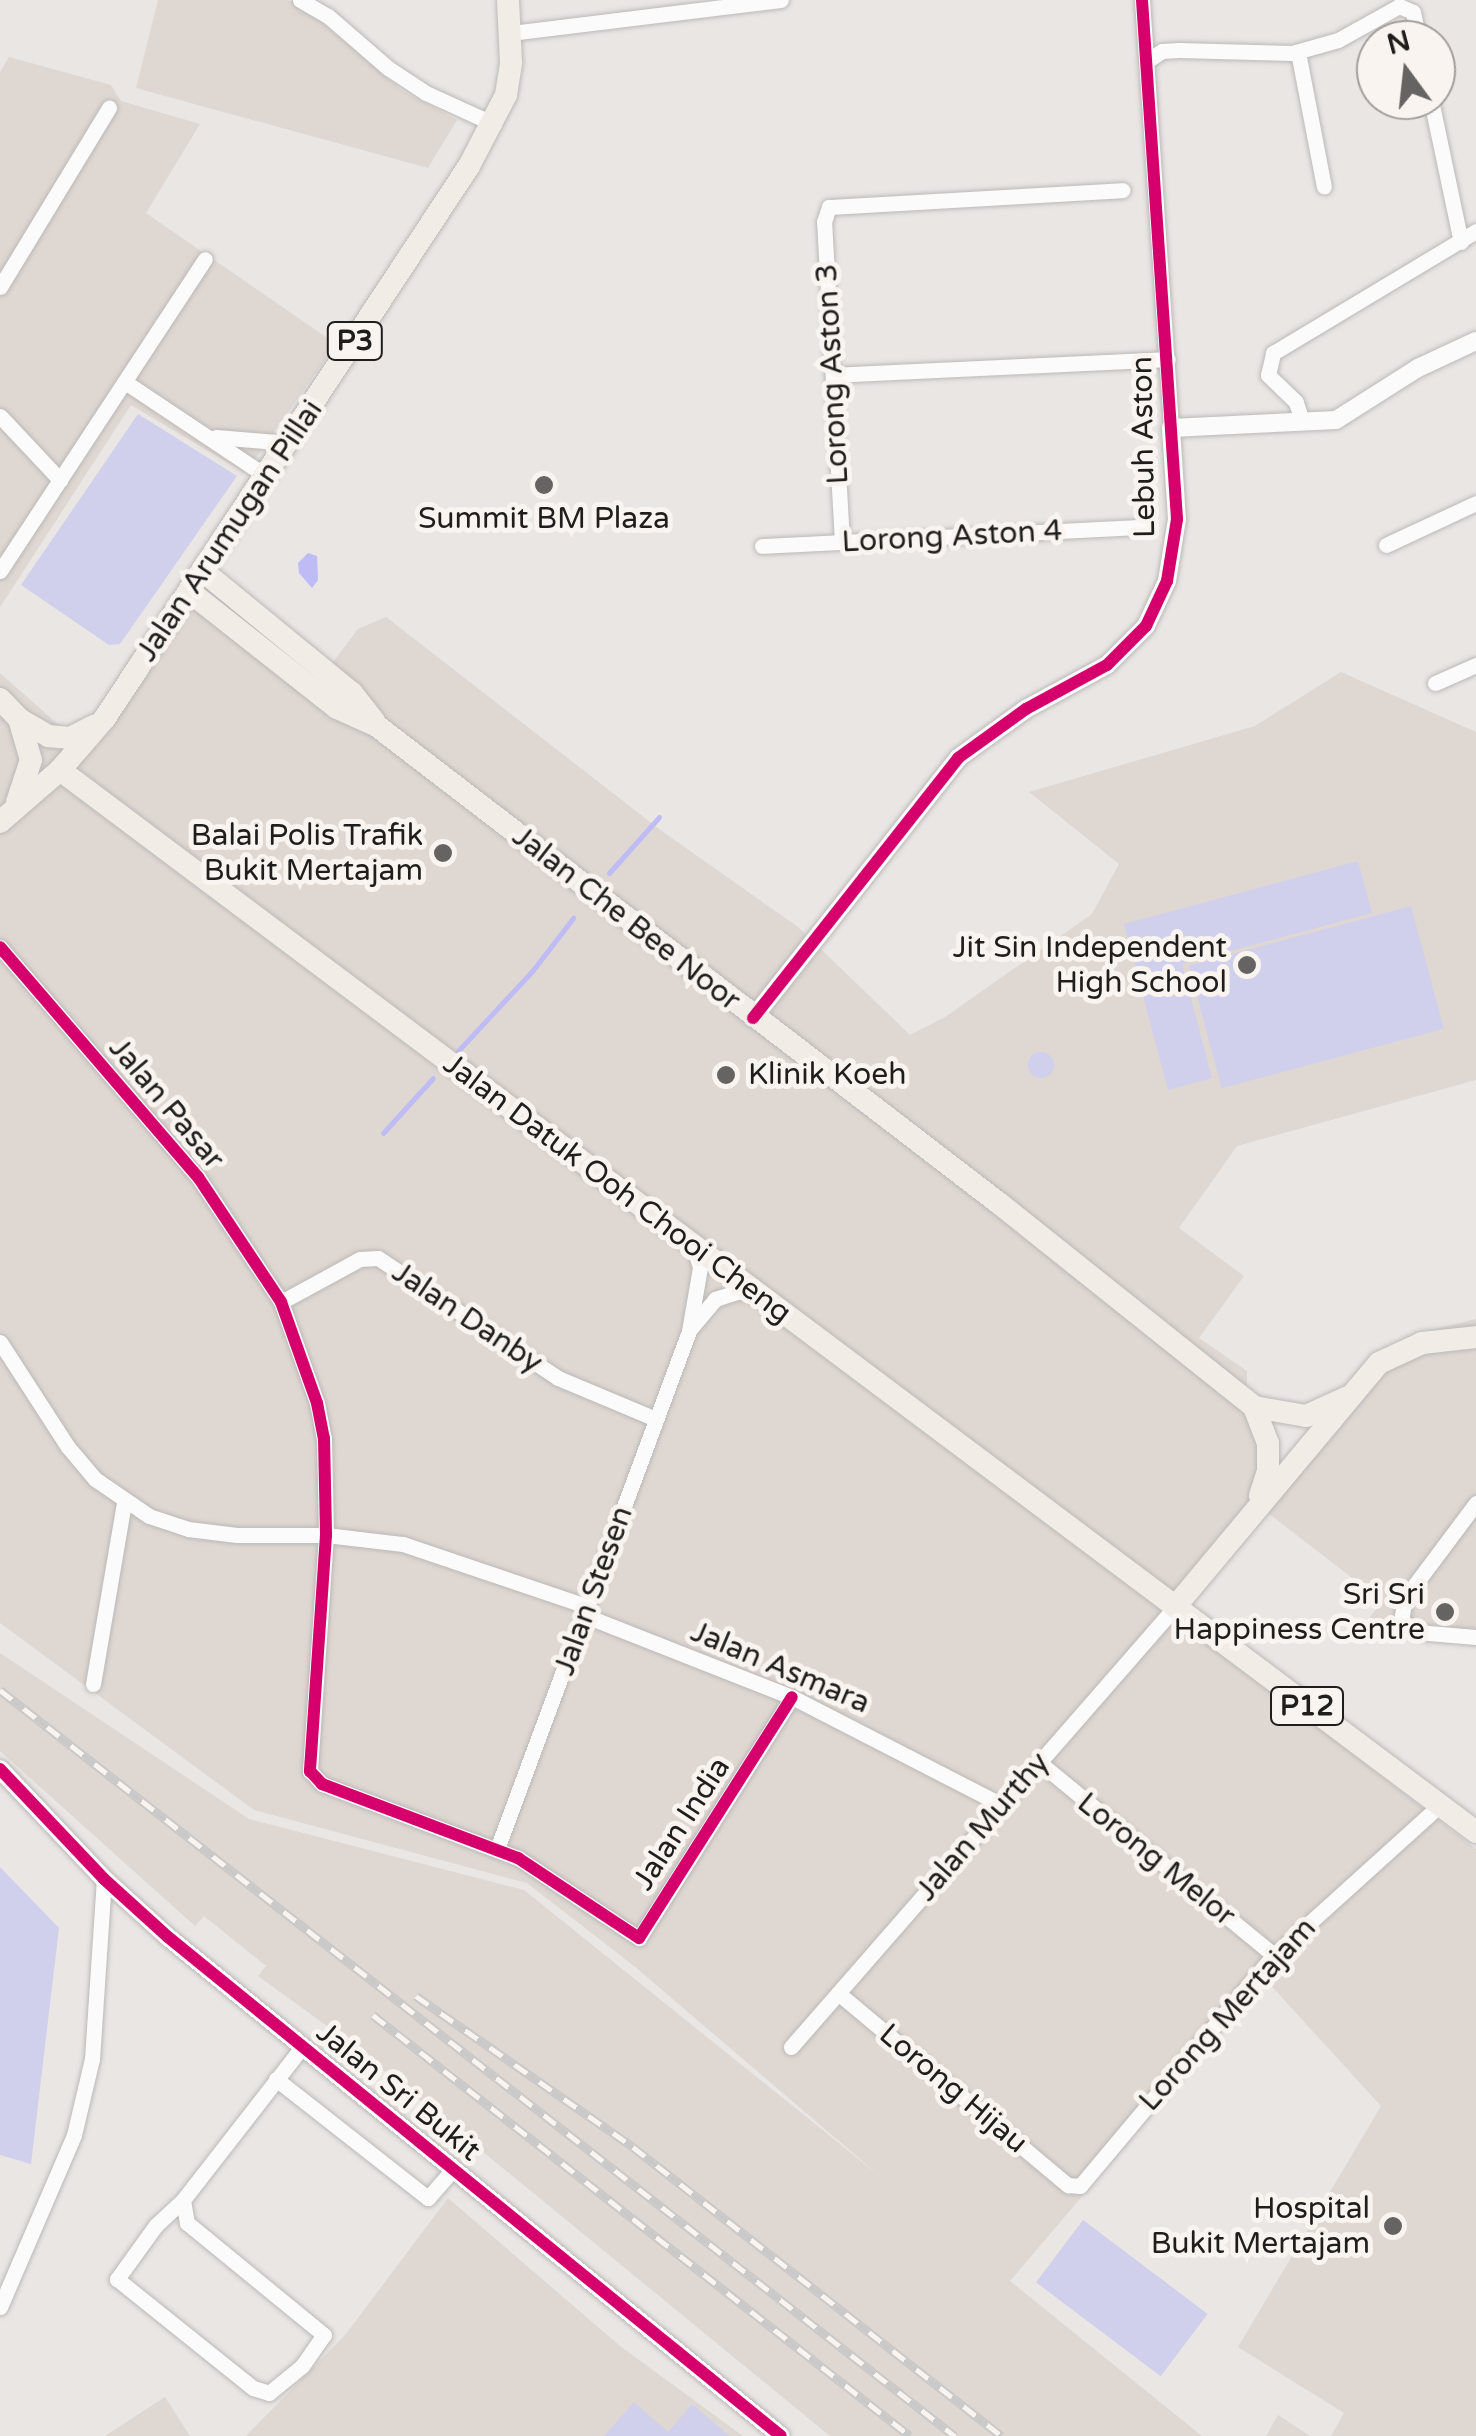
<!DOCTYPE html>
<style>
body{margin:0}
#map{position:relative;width:1476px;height:2436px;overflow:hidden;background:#e9e6e4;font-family:"Varela Round",sans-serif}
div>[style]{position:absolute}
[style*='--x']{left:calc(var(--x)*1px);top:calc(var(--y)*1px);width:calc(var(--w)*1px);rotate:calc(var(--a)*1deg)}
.built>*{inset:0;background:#dfd7d2}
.green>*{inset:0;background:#d1d0ec;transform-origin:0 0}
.round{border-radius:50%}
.water>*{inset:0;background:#bebbf5}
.stream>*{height:5px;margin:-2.5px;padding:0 2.5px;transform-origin:2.5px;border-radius:2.5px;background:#bebbf5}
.roads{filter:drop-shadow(0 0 2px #bbb9b7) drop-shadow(0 0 2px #bbb9b7)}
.minor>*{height:15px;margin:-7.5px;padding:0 7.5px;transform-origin:7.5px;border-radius:7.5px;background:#fcfbfb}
.tertiary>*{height:18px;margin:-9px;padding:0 9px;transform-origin:9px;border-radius:9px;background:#fcfbfb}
.primary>*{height:22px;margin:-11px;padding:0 11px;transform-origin:11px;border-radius:11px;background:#f2ece7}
.rail>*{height:9px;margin-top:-4.5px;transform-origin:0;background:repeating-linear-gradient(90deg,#f9f4ef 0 15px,#cac9c9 0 30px);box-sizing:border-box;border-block:2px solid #cac9c9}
.cycleway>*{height:12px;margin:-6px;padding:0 6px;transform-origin:6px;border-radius:6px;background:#d6006c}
.dots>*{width:28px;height:28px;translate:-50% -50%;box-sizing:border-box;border:5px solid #f9f4ef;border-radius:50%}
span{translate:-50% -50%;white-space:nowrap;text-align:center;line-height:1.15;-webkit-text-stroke:10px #f9f4ef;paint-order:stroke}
.shield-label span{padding:2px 8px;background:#f9f4ef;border:2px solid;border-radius:8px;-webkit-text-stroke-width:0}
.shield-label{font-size:28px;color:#1f1e1c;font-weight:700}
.street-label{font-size:30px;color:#1f1e1c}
.poi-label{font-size:30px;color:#1f1e1c}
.right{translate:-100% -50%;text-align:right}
.left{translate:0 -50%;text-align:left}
.north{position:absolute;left:1356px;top:20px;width:100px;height:100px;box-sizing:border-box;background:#f9f4ef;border:2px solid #a29e9b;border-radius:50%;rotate:345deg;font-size:28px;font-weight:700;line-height:40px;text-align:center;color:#1f1e1c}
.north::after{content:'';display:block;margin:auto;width:35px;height:45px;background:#666462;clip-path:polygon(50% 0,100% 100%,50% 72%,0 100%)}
</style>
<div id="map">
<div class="built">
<i style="clip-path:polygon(158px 0,287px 0,302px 6px,403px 91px,457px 120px,428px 168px,136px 88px)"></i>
<i style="clip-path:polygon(9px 57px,111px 85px,121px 101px,200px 124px,146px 213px,336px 344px,245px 473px,131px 405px,0 607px,0 72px)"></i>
<i style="clip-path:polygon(204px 564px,330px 666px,358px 629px,386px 617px,663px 832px,798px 927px,910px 1035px,945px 1017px,1092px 914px,1119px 864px,1029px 792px,1255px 726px,1341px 672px,1476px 732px,1476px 1080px,1237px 1146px,1179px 1228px,1244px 1276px,1199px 1338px,1247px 1371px,1247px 1408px,1263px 1445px,1250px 1507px,1179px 1620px,1476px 1849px,1476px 2436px,1331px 2436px,1344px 2413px,1238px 2347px,1381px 2106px,1266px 1980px,1010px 2281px,1202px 2436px,830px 2436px,349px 2042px,258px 1976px,266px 1966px,204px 1916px,195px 1926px,0 1751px,0 1653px,249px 1819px,524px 1890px,881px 2177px,634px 1966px,527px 1883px,254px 1810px,0 1623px,0 673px,67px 732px,84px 729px)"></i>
<i style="clip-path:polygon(1476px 1319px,1476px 1646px,1443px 1639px,1387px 1637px,1362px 1628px,1382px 1601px,1268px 1513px,1408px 1336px)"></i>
<i style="clip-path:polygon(448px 2198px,620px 2346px,743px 2436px,246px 2436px,346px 2334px)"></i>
<i style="clip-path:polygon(165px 2397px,190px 2436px,105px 2436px)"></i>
<i style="clip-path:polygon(1278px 2415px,1310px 2436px,1266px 2436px)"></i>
</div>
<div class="green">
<i style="clip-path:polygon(138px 414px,237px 476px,120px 644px,109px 645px,21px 585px)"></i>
<i style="clip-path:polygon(1358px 861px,1372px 913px,1182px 964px,1212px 1078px,1168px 1090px,1124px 924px)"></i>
<i style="left:1411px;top:906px;width:127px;height:230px;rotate:75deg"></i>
<i class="round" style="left:1028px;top:1052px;width:26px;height:26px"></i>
<i style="clip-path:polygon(0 1867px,59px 1928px,31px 2164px,0 2155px)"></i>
<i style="left:1083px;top:2220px;width:156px;height:78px;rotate:37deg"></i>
<i style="clip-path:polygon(634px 2402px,668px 2432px,692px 2404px,730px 2436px,604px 2436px)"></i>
</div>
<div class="water">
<i style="clip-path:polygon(308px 553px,317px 556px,318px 580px,312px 588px,299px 573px,298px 563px)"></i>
</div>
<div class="stream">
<i style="--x:609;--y:873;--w:75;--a:-48.2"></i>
<i style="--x:456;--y:1053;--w:113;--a:-47.1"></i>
<i style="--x:533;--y:970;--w:66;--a:-52.4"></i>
<i style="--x:383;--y:1133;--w:74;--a:-47.7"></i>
</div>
<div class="roads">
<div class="minor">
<i style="--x:300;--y:0;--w:32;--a:30"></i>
<i style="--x:328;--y:16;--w:79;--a:40.9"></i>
<i style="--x:388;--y:68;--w:45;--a:33.3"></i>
<i style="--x:426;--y:93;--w:75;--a:24.5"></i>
<i style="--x:1142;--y:0;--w:429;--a:86.1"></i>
<i style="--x:511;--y:33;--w:272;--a:-7"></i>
<i style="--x:1298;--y:52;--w:137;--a:79.1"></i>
<i style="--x:1147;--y:61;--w:18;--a:-34"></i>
<i style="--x:1162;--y:51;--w:17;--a:-3"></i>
<i style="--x:1179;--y:50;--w:113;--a:1.5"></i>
<i style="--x:1292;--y:53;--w:48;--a:-15.8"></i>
<i style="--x:1338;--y:40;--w:70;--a:-29.1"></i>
<i style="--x:1399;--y:6;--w:15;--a:23"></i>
<i style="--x:1413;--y:12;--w:29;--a:78"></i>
<i style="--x:1431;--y:100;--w:145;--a:78.1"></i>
<i style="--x:0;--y:287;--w:210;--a:-58.7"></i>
<i style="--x:833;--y:375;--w:335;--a:-2.7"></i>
<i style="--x:125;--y:382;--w:169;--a:33.7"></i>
<i style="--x:0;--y:416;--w:88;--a:46.8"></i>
<i style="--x:1302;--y:421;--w:20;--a:-108"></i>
<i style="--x:1296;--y:402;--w:39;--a:-136"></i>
<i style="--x:1268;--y:375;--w:23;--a:-77"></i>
<i style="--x:1273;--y:353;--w:237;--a:-31"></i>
<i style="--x:216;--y:437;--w:73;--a:4.7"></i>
<i style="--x:842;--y:542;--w:321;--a:-93.2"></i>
<i style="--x:824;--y:222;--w:16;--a:-72"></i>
<i style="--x:829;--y:207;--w:294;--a:-3.3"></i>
<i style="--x:1386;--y:545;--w:99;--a:-25"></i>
<i style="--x:762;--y:546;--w:380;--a:-2.9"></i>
<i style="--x:0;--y:571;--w:373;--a:-56.7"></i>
<i style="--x:1435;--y:683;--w:45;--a:-23.7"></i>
<i style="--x:0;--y:947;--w:303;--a:49.3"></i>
<i style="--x:198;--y:1177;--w:150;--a:56.4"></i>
<i style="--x:281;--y:1302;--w:107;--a:70.4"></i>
<i style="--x:317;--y:1403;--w:36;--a:79"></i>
<i style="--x:324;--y:1438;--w:97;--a:88.8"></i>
<i style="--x:326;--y:1535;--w:237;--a:93.9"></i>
<i style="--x:310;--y:1771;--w:18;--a:47"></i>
<i style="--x:322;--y:1784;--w:210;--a:20.7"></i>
<i style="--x:518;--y:1858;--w:145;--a:33.5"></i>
<i style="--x:639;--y:1938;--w:285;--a:-57.6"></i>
<i style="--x:281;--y:1302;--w:90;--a:-28.6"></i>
<i style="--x:360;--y:1259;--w:18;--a:-3"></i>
<i style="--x:378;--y:1258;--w:216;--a:33.7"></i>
<i style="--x:558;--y:1378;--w:106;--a:22.7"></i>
<i style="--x:691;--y:1328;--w:38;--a:-50"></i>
<i style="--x:715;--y:1299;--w:25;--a:-18"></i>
<i style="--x:739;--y:1291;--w:14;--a:17"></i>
<i style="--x:0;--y:1342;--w:125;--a:57.1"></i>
<i style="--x:68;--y:1447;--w:42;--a:49.8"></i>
<i style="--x:95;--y:1479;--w:65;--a:34.4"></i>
<i style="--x:149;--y:1516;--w:41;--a:18.4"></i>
<i style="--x:188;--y:1529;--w:49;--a:7"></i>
<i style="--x:237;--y:1535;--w:89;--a:0"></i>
<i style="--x:326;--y:1535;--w:78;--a:6.7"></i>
<i style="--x:403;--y:1544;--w:196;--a:18.7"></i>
<i style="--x:1476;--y:1503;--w:119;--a:126.8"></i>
<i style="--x:1405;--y:1598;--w:22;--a:100"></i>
<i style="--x:1401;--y:1620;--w:20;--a:37"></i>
<i style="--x:1417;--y:1632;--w:59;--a:4.8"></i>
<i style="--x:586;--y:1616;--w:221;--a:21.5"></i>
<i style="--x:792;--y:1697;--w:236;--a:27.2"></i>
<i style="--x:93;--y:1684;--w:184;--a:-80.3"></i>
<i style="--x:1040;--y:1763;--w:303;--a:39.4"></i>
<i style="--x:497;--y:1849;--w:552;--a:-69.66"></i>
<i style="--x:689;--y:1331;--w:65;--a:-80.2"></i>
<i style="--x:700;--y:1267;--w:22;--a:-108"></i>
<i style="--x:838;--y:1993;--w:300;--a:39.9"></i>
<i style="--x:1068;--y:2185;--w:12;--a:5"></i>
<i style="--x:1080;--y:2186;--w:302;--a:-50"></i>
<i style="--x:1274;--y:1955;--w:224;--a:-42.1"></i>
<i style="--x:791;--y:2047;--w:584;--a:-48.89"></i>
<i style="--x:276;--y:2079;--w:193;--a:38.1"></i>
<i style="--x:428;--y:2198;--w:40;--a:-49"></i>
<i style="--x:183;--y:2200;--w:37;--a:137"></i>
<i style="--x:156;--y:2225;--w:67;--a:125.8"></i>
<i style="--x:117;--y:2279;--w:174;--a:38.7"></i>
<i style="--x:253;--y:2388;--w:17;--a:17"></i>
<i style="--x:269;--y:2393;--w:43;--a:-39.3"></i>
<i style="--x:302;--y:2366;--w:38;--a:-55"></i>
<i style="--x:324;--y:2335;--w:177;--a:-140.7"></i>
<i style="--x:187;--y:2223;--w:23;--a:-100"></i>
<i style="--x:183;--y:2200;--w:194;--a:-52.1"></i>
<i style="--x:0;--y:2307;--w:187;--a:-66.7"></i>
<i style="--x:74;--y:2135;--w:78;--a:-76.7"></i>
<i style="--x:92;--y:2059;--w:180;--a:-86.2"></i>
</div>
<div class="tertiary">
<i style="--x:753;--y:1018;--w:331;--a:-51.7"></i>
<i style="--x:958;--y:758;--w:84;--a:-35.8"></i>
<i style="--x:1026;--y:709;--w:92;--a:-28.5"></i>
<i style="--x:1107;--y:665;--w:55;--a:-45"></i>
<i style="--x:1146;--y:626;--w:50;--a:-65"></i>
<i style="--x:1167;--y:581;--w:63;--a:-80.8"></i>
<i style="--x:1177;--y:519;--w:91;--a:-93.8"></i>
<i style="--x:1171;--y:428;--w:165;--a:-2.8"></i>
<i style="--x:1336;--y:420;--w:97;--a:-32.4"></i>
<i style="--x:1418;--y:368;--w:64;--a:-25"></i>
<i style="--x:0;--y:1769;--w:151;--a:46.6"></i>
<i style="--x:104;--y:1879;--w:86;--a:42.2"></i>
<i style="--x:168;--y:1937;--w:790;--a:39.15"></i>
</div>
<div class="primary">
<i style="--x:204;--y:572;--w:191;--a:39.3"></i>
<i style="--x:352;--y:693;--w:36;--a:52"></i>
<i style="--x:190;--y:592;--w:187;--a:38.3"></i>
<i style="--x:337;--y:708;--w:44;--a:24.2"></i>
<i style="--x:377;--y:726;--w:785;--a:37.5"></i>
<i style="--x:1000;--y:1204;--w:325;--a:38.6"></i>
<i style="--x:1254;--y:1407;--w:53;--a:9.8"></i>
<i style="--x:1306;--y:1416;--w:46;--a:-24.3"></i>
<i style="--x:0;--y:699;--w:28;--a:46"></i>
<i style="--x:19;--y:719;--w:34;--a:30"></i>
<i style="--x:48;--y:736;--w:22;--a:5"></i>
<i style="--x:70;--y:738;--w:27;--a:-27"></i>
<i style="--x:60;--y:770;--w:1770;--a:36.87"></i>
<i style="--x:17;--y:802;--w:44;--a:-71.6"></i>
<i style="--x:31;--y:760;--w:43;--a:-106.3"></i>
<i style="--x:0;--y:822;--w:79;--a:-40.9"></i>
<i style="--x:60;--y:770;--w:69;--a:-49.1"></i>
<i style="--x:105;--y:718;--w:661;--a:-56.6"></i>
<i style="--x:469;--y:166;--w:80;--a:-62.5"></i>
<i style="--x:506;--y:95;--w:33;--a:-81"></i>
<i style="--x:511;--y:62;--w:62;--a:-92.8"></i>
<i style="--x:1254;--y:1407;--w:39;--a:69"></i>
<i style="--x:1268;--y:1443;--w:28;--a:90"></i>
<i style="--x:1268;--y:1471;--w:26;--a:108"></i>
<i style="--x:1175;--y:1607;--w:318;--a:-50.1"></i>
<i style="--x:1379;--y:1363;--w:47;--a:-24.9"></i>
<i style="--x:1422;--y:1343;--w:54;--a:-6.3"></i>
</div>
</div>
<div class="rail">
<i style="--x:0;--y:1690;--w:1212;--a:38"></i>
<i style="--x:416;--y:1996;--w:264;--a:34.8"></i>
<i style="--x:633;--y:2147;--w:468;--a:38.1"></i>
<i style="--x:373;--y:2015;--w:682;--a:38.1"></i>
</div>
<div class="cycleway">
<i style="--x:0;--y:947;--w:303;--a:49.3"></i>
<i style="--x:198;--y:1177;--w:150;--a:56.4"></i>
<i style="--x:281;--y:1302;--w:107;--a:70.4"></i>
<i style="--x:317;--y:1403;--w:36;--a:79"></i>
<i style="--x:324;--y:1438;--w:97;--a:88.8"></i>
<i style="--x:326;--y:1535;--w:237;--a:93.9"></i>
<i style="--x:310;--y:1771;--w:18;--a:47"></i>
<i style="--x:322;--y:1784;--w:210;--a:20.7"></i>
<i style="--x:518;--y:1858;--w:145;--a:33.5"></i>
<i style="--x:639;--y:1938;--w:285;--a:-57.6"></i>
<i style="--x:753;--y:1018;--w:331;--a:-51.7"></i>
<i style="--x:958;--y:758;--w:84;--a:-35.8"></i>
<i style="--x:1026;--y:709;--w:92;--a:-28.5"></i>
<i style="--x:1107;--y:665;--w:55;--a:-45"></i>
<i style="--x:1146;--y:626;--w:50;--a:-65"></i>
<i style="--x:1167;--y:581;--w:63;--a:-80.8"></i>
<i style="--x:1177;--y:519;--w:520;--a:-93.86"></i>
<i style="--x:0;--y:1769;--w:151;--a:46.6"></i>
<i style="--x:104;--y:1879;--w:86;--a:42.2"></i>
<i style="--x:168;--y:1937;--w:790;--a:39.15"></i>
</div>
<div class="dots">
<i style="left:544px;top:485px;background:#666462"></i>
<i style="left:443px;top:853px;background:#666462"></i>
<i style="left:1247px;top:965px;background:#666462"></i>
<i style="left:726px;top:1075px;background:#666462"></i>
<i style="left:1445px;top:1612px;background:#666462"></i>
<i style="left:1393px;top:2226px;background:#666462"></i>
</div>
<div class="shield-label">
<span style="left:355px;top:341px">P3</span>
<span style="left:1307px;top:1706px">P12</span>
</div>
<div class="street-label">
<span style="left:833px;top:374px;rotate:-93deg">Lorong Aston 3</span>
<span style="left:1144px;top:447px;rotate:-91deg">Lebuh Aston</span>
<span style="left:230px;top:531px;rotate:-56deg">Jalan Arumugan Pillai</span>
<span style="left:952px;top:537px;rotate:-3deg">Lorong Aston 4</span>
<span style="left:626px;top:919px;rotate:38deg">Jalan Che Bee Noor</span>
<span style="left:166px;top:1104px;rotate:50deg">Jalan Pasar</span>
<span style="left:617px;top:1189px;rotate:37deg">Jalan Datuk Ooh Chooi Cheng</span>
<span style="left:467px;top:1318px;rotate:34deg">Jalan Danby</span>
<span style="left:594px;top:1591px;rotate:-70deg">Jalan Stesen</span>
<span style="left:780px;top:1668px;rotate:23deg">Jalan Asmara</span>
<span style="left:682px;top:1824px;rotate:-57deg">Jalan India</span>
<span style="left:983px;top:1827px;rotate:-49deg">Jalan Murthy</span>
<span style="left:1156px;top:1860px;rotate:39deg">Lorong Melor</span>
<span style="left:1228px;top:2015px;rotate:-48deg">Lorong Mertajam</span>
<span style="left:953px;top:2089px;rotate:40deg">Lorong Hijau</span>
<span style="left:398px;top:2092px;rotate:39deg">Jalan Sri Bukit</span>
</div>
<div class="poi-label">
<span style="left:544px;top:519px">Summit BM Plaza</span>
<span class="right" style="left:423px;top:853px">Balai Polis Trafik<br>Bukit Mertajam</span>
<span class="right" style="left:1227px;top:965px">Jit Sin Independent<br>High School</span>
<span class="left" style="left:748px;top:1075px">Klinik Koeh</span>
<span class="right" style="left:1425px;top:1612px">Sri Sri<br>Happiness Centre</span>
<span class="right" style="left:1370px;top:2226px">Hospital<br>Bukit Mertajam</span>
</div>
<div class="north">N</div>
</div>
